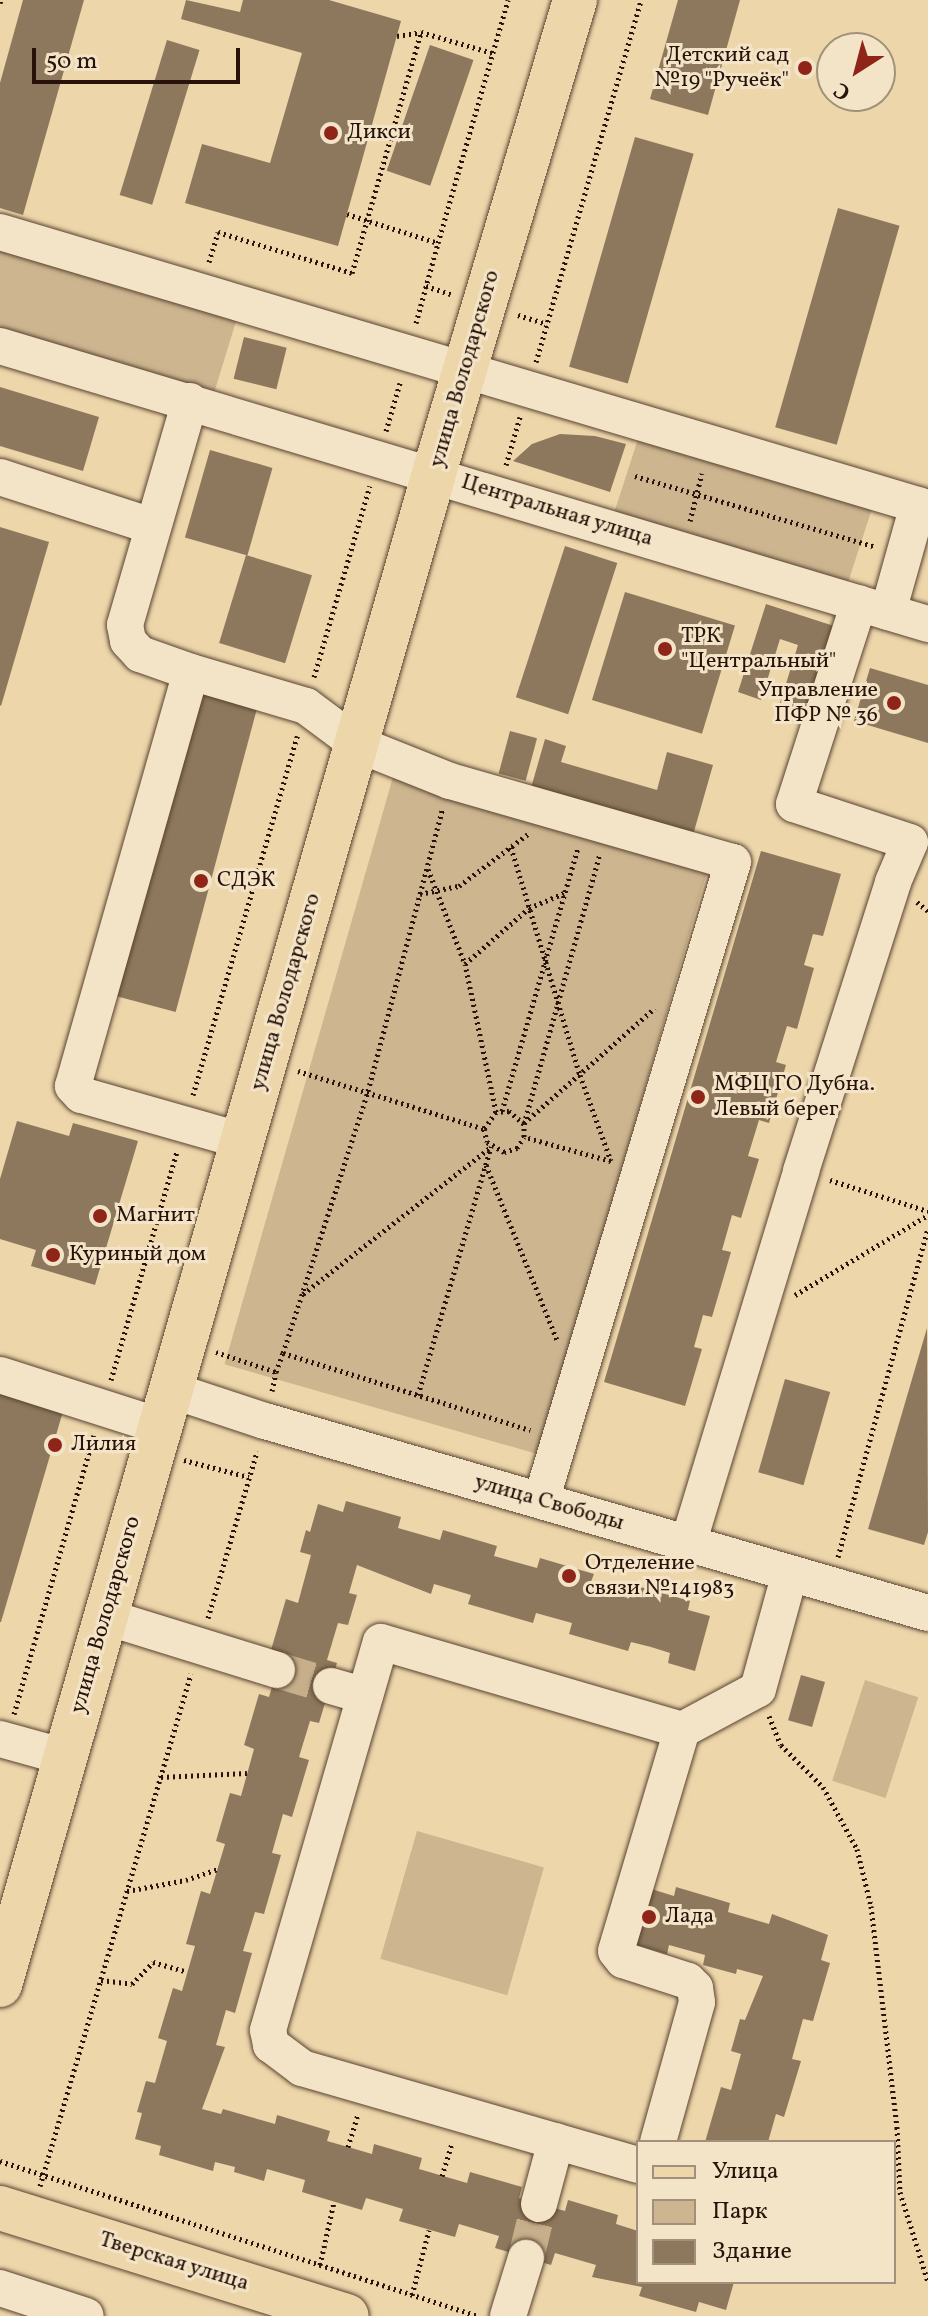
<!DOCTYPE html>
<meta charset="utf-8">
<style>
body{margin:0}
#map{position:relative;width:928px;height:2316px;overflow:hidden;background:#edd6aa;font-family:Vollkorn,serif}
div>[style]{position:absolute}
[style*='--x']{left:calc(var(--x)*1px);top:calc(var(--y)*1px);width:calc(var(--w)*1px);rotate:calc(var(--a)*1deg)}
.green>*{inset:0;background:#ccb58f;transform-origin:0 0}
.building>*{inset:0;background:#8e785d;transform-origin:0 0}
.minor-tunnel>*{height:36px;margin-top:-18px;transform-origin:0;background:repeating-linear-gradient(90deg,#c6af8a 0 36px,transparent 0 54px)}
.path>*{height:5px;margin-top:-2.5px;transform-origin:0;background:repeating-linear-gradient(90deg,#281209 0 2px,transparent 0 6px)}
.roads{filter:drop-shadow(0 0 2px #594331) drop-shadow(0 0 2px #594331)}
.minor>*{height:36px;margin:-18px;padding:0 18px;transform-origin:18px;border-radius:18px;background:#f3e4c8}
.major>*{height:44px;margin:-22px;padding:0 22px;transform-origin:22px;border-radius:22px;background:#edd6aa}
.dots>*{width:22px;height:22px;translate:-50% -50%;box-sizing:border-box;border:4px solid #f3e4c8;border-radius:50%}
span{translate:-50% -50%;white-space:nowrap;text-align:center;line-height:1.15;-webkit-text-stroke:6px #f3e4c8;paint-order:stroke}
.poi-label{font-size:22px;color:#281209}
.right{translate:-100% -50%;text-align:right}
.left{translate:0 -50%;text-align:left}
.street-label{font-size:22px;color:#281209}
.legend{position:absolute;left:636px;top:2140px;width:260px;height:144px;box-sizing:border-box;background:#f3e4c8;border:2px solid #a2907c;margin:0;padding:10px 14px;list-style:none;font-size:24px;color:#281209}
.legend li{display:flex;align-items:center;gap:16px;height:40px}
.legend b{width:40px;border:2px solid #a2907c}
.north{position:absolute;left:816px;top:32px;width:80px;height:80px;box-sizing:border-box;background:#f3e4c8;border:2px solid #a2907c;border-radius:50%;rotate:216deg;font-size:22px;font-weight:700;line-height:32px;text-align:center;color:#281209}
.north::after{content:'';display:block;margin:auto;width:28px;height:36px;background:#8f2418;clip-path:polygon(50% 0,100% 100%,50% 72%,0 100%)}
.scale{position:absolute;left:32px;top:48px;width:208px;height:36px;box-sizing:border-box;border:4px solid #281209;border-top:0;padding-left:10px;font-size:24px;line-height:28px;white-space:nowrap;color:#281209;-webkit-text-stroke:6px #f3e4c8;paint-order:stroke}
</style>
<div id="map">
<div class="green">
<i style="left:0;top:245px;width:248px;height:85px;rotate:17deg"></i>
<i style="left:640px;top:433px;width:244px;height:85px;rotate:18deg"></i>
<i style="left:393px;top:777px;width:328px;height:611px;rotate:16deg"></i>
<i style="left:865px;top:1680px;width:56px;height:106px;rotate:18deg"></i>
<i style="left:417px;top:1831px;width:132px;height:133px;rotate:16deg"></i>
</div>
<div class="building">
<i style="clip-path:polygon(23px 0,84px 0,23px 215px,0 208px,0 83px)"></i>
<i style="clip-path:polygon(186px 0,240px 12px,243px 0,329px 0,401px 21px,338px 246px,185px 203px,202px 144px,270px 163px,302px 53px,181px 19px)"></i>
<i style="clip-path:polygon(678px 0,740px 0,708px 115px,650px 99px)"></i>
<i style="left:167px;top:40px;width:34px;height:162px;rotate:17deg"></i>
<i style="left:430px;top:45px;width:46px;height:133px;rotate:19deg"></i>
<i style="left:635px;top:137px;width:61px;height:239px;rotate:16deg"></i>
<i style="left:838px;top:208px;width:64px;height:228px;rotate:16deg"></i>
<i style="left:244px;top:337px;width:44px;height:43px;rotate:14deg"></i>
<i style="clip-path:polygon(0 387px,99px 417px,83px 471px,0 446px)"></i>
<i style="clip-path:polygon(560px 434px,595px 436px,626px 444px,610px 492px,513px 461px,532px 444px)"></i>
<i style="left:210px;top:450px;width:65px;height:91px;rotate:16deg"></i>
<i style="clip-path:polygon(0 527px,49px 542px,1px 706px,0 705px)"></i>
<i style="left:565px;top:546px;width:55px;height:159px;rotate:18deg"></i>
<i style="left:246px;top:555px;width:69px;height:92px;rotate:17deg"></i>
<i style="left:625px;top:592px;width:115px;height:113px;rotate:17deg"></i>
<i style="clip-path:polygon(766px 604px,837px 627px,809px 712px,780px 703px,798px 645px,780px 639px,761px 700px,738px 692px)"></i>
<i style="clip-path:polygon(870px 668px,928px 685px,928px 743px,854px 721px)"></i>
<i style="left:198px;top:693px;width:61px;height:314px;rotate:15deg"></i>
<i style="left:510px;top:731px;width:28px;height:44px;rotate:15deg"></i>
<i style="clip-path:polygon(545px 739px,566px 746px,561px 762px,657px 790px,667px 752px,713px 765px,693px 835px,531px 788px)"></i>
<i style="clip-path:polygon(761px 851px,841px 874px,823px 936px,813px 934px,804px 965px,814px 968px,797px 1029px,787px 1026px,776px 1062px,786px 1065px,769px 1123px,759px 1120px,748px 1156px,759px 1159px,741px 1218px,732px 1215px,722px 1250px,731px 1252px,712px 1317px,703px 1315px,694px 1347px,702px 1349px,685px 1406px,604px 1382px)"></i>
<i style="clip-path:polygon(17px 1121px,69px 1136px,73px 1123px,138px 1141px,95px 1285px,31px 1266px,36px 1250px,0 1239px,0 1179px)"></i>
<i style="clip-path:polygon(927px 1328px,928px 1532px,924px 1545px,868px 1529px)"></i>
<i style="left:785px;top:1379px;width:47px;height:97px;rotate:16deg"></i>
<i style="clip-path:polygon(0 1392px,64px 1408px,1px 1622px,0 1622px)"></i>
<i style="clip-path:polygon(346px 1501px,401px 1517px,398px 1528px,440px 1540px,443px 1530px,497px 1546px,494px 1556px,537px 1568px,540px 1558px,594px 1574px,590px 1584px,634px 1597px,637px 1586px,690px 1601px,688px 1610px,710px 1616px,695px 1671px,668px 1663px,670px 1653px,651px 1647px,631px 1642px,628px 1651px,569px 1634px,572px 1623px,536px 1613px,533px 1623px,468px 1604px,471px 1595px,434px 1584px,431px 1594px,357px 1565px,349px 1593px,357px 1595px,348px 1625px,338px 1623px,327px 1660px,337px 1663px,319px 1723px,310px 1721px,299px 1757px,309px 1760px,292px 1817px,283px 1814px,272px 1853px,281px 1855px,264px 1914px,255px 1912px,243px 1951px,252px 1953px,235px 2013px,226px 2010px,216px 2045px,225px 2047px,202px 2109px,221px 2114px,223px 2109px,275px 2124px,277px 2115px,330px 2131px,327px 2141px,348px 2147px,372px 2154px,374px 2144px,422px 2158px,419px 2169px,467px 2183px,470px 2172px,522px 2187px,519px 2198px,565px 2211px,568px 2200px,618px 2215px,616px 2224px,638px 2231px,638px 2282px,734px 2282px,726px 2310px,699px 2302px,696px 2312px,639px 2296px,642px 2287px,592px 2277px,596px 2265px,555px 2253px,551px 2265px,495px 2248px,499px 2236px,459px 2224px,455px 2237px,399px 2221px,403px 2209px,366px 2198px,362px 2210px,302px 2192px,305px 2180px,267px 2169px,264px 2181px,234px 2172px,235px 2167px,215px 2162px,213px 2171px,159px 2155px,161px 2146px,135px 2139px,142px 2113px,137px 2112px,146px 2081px,155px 2083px,167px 2041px,158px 2038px,173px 1988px,182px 1991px,195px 1946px,186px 1944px,201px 1891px,210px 1894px,225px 1844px,216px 1841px,230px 1793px,241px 1796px,254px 1749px,244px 1745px,259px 1694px,269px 1697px,282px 1653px,271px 1650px,286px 1599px,298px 1603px,311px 1555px,300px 1552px,306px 1530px,310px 1532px,318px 1504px,343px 1512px)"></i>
<i style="left:801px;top:1675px;width:25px;height:47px;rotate:16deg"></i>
<i style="clip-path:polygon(676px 1887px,730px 1903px,728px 1912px,769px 1924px,772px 1914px,828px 1935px,821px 1960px,830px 1963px,813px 2021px,803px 2019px,792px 2059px,801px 2061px,784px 2117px,776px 2114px,768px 2142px,705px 2142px,721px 2087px,731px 2090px,741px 2054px,731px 2051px,740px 2019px,745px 2020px,763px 1976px,737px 1969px,736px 1974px,703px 1965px,705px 1955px,669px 1945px,667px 1954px,632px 1944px,648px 1888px,674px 1896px)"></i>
</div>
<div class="minor-tunnel">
<i style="--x:277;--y:1670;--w:56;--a:16.5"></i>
<i style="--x:526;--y:2258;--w:56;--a:-76.5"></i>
</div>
<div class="path">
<i style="--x:0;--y:3;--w:3;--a:-72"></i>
<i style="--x:397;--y:36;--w:24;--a:-9"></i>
<i style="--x:421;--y:32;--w:75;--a:16.3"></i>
<i style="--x:347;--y:214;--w:96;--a:17.7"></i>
<i style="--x:438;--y:243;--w:253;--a:-73.9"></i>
<i style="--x:209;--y:262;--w:31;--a:-73"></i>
<i style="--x:218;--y:232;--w:140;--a:17"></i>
<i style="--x:352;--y:273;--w:251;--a:-74"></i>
<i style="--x:426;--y:286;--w:26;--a:18"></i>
<i style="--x:518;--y:315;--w:30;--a:17"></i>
<i style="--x:416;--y:323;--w:83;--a:-74.6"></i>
<i style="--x:536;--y:362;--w:377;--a:-73.8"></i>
<i style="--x:386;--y:431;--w:50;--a:-73.7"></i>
<i style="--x:506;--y:465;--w:50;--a:-73.7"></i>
<i style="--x:635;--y:476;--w:251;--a:16.4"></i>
<i style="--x:690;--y:521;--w:49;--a:-76"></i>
<i style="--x:314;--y:677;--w:199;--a:-73.7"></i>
<i style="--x:511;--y:847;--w:238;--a:73.2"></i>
<i style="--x:580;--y:1075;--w:91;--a:70.2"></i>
<i style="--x:611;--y:1161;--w:89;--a:-164.4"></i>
<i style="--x:428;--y:869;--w:102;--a:68.7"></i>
<i style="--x:420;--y:894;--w:40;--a:-12"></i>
<i style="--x:459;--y:886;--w:86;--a:-37"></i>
<i style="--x:917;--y:902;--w:14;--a:39"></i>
<i style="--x:298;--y:1071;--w:195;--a:17.3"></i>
<i style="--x:193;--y:1095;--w:374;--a:-73.8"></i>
<i style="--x:502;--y:1111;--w:275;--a:-73.9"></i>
<i style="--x:496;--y:1112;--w:151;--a:-101.8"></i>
<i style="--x:465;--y:964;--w:85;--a:-41.2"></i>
<i style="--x:529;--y:908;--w:38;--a:-23"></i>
<i style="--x:524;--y:1123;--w:174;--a:-41.3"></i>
<i style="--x:524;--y:1124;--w:20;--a:-139"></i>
<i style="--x:509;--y:1111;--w:13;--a:176"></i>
<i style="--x:496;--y:1112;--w:21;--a:125"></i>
<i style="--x:484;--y:1129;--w:13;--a:77"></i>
<i style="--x:487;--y:1142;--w:20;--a:30"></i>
<i style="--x:504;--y:1152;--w:14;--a:-17"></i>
<i style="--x:517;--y:1148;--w:13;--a:-58"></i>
<i style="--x:524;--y:1137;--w:13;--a:-90"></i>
<i style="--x:524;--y:1124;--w:280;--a:-74.3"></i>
<i style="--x:486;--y:1165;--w:189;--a:67.9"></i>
<i style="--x:830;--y:1180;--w:103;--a:17.6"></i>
<i style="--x:303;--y:1294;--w:237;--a:-38"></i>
<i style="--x:795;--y:1295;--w:155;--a:-31"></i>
<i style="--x:216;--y:1352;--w:63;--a:18.4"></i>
<i style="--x:276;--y:1372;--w:20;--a:-70"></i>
<i style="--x:283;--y:1353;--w:259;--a:17.3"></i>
<i style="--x:283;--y:1353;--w:275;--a:-72"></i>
<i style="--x:368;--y:1091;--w:291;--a:-75.2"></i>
<i style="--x:111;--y:1380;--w:238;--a:-73.9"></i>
<i style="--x:272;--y:1391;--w:19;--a:-78"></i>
<i style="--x:418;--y:1395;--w:259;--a:-73.6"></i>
<i style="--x:184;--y:1460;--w:67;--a:14.7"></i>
<i style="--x:838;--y:1557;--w:342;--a:-74.7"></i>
<i style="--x:208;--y:1618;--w:174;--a:-73.6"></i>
<i style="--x:14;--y:1714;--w:290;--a:-74"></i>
<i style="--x:769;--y:1716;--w:31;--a:68"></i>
<i style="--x:781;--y:1745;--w:59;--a:45"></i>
<i style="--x:823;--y:1787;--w:71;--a:61.3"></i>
<i style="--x:857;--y:1849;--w:59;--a:76.2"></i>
<i style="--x:871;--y:1906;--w:223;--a:83.3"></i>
<i style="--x:897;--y:2127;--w:65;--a:87.4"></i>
<i style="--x:900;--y:2192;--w:94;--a:72.7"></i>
<i style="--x:161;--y:1777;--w:86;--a:-2.7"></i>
<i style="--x:127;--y:1891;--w:60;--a:-10.6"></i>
<i style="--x:186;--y:1880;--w:34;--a:-19"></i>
<i style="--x:101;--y:1980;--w:31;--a:7"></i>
<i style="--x:132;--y:1984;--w:30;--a:-46"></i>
<i style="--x:153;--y:1962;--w:35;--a:16"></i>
<i style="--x:348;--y:2147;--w:34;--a:-73"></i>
<i style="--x:0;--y:2161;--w:503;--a:17.97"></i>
<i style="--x:442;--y:2176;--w:34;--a:-73"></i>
<i style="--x:40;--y:2186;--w:534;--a:-73.57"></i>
<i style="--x:320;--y:2265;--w:65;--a:-77.5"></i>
<i style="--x:412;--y:2295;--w:67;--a:-75.3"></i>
</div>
<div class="roads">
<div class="minor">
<i style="--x:0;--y:232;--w:968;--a:16.56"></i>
<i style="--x:0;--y:346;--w:969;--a:16.68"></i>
<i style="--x:190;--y:401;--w:233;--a:106.2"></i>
<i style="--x:125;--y:625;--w:16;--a:79"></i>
<i style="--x:128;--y:641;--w:18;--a:47"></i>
<i style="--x:140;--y:654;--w:54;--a:19.4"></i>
<i style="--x:0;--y:477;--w:160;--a:17.9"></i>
<i style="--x:888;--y:612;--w:111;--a:-74.3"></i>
<i style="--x:243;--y:1141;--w:168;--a:-164.1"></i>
<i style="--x:81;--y:1095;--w:12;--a:-132"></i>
<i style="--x:73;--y:1086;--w:430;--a:-74.1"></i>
<i style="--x:191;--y:672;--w:120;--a:16.5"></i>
<i style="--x:306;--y:706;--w:64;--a:36.7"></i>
<i style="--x:357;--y:744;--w:100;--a:21.7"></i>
<i style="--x:450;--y:781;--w:294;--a:16"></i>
<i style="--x:733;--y:862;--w:667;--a:106.72"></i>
<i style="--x:0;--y:1375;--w:168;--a:17.7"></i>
<i style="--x:171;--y:1390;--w:99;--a:18.3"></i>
<i style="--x:265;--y:1421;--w:690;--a:16.15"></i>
<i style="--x:688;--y:1544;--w:390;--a:-73.1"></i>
<i style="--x:801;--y:1171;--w:303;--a:-72.3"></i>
<i style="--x:893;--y:882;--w:43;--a:-67"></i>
<i style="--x:910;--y:842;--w:122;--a:-161.9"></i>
<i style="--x:794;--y:804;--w:211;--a:-72.1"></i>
<i style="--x:106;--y:1617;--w:179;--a:17.2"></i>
<i style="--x:331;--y:1686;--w:35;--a:16"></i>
<i style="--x:0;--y:1739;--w:67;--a:15.5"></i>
<i style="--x:658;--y:2142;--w:145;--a:-74.4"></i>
<i style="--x:697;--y:2002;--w:14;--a:-98"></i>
<i style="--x:695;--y:1988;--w:10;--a:-135"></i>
<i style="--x:688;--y:1981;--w:68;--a:-162.1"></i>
<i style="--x:623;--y:1960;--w:11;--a:-128"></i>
<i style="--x:616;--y:1951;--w:231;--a:-73.4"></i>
<i style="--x:638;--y:2165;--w:350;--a:-163.9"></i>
<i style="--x:302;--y:2068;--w:39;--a:-143"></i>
<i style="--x:271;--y:2045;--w:15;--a:-101"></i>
<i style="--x:268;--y:2030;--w:404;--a:-73.8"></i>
<i style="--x:381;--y:1642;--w:314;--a:16.3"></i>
<i style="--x:682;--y:1730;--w:86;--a:-28.3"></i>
<i style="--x:758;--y:1689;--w:120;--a:-74.6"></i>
<i style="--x:539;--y:2204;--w:65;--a:-74.9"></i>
<i style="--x:0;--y:2288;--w:90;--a:18"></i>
<i style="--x:508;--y:2316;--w:61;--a:-72.8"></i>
</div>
<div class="major">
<i style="--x:0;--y:1985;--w:1573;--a:-73.98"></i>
<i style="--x:434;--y:473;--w:494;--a:-73.4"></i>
<i style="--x:0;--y:2208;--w:363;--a:17.3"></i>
</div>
</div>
<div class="dots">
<i style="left:805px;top:68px;background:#8f2418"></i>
<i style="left:331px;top:133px;background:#8f2418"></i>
<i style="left:665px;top:649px;background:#8f2418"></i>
<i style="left:894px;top:703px;background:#8f2418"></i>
<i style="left:201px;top:881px;background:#8f2418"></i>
<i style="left:698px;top:1097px;background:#8f2418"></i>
<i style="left:100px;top:1216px;background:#8f2418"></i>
<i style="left:53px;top:1255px;background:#8f2418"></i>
<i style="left:55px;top:1445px;background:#8f2418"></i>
<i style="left:569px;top:1576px;background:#8f2418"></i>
<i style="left:649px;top:1917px;background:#8f2418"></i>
</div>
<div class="poi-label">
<span class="right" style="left:789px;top:68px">Детский сад<br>№19 "Ручеёк"</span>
<span class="left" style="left:347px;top:133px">Дикси</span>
<span class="left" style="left:681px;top:649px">ТРК<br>"Центральный"</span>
<span class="right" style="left:878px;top:703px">Управление<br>ПФР № 36</span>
<span class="left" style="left:217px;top:881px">СДЭК</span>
<span class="left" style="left:714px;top:1097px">МФЦ ГО Дубна.<br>Левый берег</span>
<span class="left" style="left:116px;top:1216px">Магнит</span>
<span class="left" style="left:69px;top:1255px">Куриный дом</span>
<span class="left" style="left:71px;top:1445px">Лилия</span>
<span class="left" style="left:585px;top:1576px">Отделение<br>связи №141983</span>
<span class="left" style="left:665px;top:1917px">Лада</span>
</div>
<div class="street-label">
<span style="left:465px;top:369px;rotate:-74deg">улица Володарского</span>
<span style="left:557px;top:511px;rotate:17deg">Центральная улица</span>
<span style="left:286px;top:992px;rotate:-74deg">улица Володарского</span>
<span style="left:549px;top:1503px;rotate:16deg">улица Свободы</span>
<span style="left:106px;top:1615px;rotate:-74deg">улица Володарского</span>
<span style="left:174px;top:2262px;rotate:17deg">Тверская улица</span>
</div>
<ul class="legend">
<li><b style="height:10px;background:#edd6aa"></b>Улица</li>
<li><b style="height:22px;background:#ccb58f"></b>Парк</li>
<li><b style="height:22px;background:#8e785d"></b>Здание</li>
</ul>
<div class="north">С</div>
<div class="scale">50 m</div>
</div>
